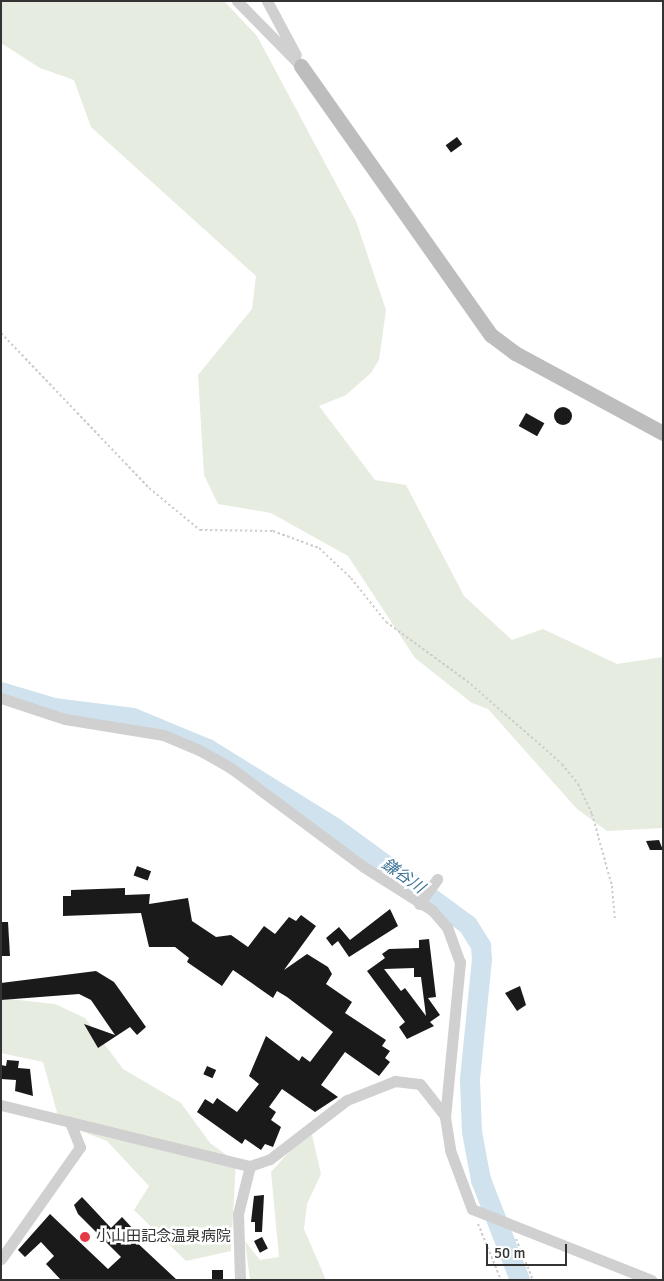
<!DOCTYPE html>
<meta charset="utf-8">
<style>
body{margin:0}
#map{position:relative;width:664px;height:1281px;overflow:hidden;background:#fff;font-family:Signika,"Noto Sans JP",sans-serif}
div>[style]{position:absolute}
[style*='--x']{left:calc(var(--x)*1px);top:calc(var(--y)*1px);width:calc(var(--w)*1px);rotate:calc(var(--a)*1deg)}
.green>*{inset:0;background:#e6ecdf}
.river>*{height:20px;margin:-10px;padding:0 10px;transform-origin:10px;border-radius:10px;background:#cfe2ee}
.building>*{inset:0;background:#1a1a1a;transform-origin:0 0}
.round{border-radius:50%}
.path>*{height:2px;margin-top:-1px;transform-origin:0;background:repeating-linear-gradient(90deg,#cdcdcd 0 2.5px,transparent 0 5px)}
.street>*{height:11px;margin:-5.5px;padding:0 5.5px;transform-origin:5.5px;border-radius:5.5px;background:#d0d0d0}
.secondary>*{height:15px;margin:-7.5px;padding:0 7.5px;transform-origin:7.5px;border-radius:7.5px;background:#bdbdbd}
.dots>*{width:14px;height:14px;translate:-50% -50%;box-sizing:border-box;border:2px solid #fff;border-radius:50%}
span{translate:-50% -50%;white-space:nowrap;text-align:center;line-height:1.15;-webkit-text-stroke:5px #fff;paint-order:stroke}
.poi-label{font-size:15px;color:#333}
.left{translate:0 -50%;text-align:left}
.water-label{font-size:16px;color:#3f7597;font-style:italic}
.frame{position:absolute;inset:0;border:2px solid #333;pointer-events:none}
.scale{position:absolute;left:486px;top:1244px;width:81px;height:22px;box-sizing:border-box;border:2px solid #333;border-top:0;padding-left:6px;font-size:15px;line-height:18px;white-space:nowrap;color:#333;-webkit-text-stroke:4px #fff;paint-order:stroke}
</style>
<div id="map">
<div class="green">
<i style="clip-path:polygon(1px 1px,224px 1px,257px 36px,356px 221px,386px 310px,379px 360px,371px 373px,346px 395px,319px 406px,375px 480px,406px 485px,464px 596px,512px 640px,543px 629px,617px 664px,663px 657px,663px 828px,607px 831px,577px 809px,488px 709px,472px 703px,415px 658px,348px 556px,271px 513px,218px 504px,204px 475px,198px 375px,252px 309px,256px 276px,91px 127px,74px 80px,40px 68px,1px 43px)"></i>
<i style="clip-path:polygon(1px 998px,55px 1004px,85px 1018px,123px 1069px,181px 1103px,210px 1143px,236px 1162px,231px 1251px,186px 1261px,134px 1210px,149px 1186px,107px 1141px,60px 1123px,43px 1062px,1px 1053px)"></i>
<i style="clip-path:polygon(312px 1135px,321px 1174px,307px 1204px,304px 1229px,326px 1280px,250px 1280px,245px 1241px,260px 1260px,279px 1257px,271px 1172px,297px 1143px)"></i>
</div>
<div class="river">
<i style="--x:1;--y:692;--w:55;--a:16.8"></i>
<i style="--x:54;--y:708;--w:80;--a:7.2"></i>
<i style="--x:133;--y:718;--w:81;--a:22.5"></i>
<i style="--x:208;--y:749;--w:148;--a:31.8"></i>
<i style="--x:334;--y:827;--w:166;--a:36.2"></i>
<i style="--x:468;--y:925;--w:25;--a:58"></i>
<i style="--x:481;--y:946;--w:13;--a:86"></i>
<i style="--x:482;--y:959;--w:122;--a:95.7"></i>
<i style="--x:470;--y:1080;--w:52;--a:87.8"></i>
<i style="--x:472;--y:1132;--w:49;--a:79.4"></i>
<i style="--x:481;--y:1180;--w:107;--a:68.7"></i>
</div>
<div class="building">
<i style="left:457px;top:137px;width:9px;height:14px;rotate:54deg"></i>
<i class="round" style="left:554px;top:407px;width:18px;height:18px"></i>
<i style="left:526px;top:413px;width:21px;height:15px;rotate:29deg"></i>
<i style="clip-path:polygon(659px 840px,663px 850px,650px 850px,646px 841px)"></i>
<i style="left:137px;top:866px;width:15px;height:10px;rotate:20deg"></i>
<i style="clip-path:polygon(125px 888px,125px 895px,150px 894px,149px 904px,188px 898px,192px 921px,216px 937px,231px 935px,248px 947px,264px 926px,275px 934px,289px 917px,296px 921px,301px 915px,316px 926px,284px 970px,307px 954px,328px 967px,332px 974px,326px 984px,352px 1002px,345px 1013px,386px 1040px,382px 1046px,390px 1051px,385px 1058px,390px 1062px,379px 1076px,345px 1052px,321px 1085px,338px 1097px,315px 1112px,282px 1089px,269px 1107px,276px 1112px,271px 1120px,281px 1127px,273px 1147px,265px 1144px,261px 1150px,245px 1139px,242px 1144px,197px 1112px,205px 1099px,213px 1104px,217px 1098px,237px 1112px,259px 1084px,249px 1076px,266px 1036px,299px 1061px,302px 1056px,310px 1062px,333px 1032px,287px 997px,277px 991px,273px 998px,233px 970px,222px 986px,187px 962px,189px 958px,175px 947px,149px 947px,141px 913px,63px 916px,63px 896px,71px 896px,71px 890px)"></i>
<i style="clip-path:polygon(390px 909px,398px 926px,349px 957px,338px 941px,332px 946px,326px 938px,339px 927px,350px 940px)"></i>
<i style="clip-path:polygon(1px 922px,8px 922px,10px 956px,1px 956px)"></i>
<i style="clip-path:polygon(evenodd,429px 939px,436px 997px,428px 998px,440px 1015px,430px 1022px,434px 1026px,407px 1039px,399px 1027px,405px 1022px,367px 971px,385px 958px,382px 954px,389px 949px,419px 948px,419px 940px,429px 939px,414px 968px,414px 977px,421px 977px,426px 1016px,405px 988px,401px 991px,384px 969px,414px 968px)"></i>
<i style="clip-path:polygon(96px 971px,114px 982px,146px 1027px,137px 1035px,130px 1027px,98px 1048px,84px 1024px,115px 1035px,91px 1000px,79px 994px,1px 1000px,1px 983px)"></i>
<i style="clip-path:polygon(520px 986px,526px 1005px,517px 1011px,505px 993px)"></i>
<i style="clip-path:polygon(7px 1060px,19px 1061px,18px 1068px,30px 1069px,33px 1096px,15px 1091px,16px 1080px,1px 1079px,1px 1065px,6px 1066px)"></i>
<i style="left:207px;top:1066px;width:10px;height:9px;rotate:24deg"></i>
<i style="clip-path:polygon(264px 1195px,262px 1232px,255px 1232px,255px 1222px,251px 1222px,254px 1196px)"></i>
<i style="clip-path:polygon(82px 1197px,111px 1228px,122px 1217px,136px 1232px,131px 1237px,177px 1280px,61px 1280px,46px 1264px,54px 1256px,41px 1242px,25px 1257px,18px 1250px,50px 1214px,108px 1269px,121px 1257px,78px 1214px,74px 1205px)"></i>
<i style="left:262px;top:1237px;width:13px;height:9px;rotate:63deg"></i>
<i style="left:223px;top:1270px;width:10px;height:11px;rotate:90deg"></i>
</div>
<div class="path">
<i style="--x:1;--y:333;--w:214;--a:46.3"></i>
<i style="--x:149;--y:488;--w:66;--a:39.5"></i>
<i style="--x:200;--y:530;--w:73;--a:0.8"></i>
<i style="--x:273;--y:531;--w:49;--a:20.3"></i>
<i style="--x:319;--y:548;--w:44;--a:43.2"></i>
<i style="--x:351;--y:578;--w:56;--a:51.5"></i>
<i style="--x:386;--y:622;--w:100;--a:36.1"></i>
<i style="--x:467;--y:681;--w:126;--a:41.1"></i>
<i style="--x:562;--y:764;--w:26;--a:51"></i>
<i style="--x:578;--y:784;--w:33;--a:65"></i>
<i style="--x:592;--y:814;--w:75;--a:74.5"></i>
<i style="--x:612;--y:886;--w:35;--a:85"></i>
<i style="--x:478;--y:1224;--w:61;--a:67.7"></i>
<i style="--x:516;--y:1239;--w:44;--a:67.5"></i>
</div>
<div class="street">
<i style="--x:237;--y:1;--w:91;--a:45.4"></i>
<i style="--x:267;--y:1;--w:61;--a:61.8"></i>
<i style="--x:1;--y:698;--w:67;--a:18.2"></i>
<i style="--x:65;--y:719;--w:100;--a:9.2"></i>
<i style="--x:164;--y:735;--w:38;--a:23"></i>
<i style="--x:199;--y:750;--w:37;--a:29"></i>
<i style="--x:231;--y:768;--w:166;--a:36.7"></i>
<i style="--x:364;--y:867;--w:80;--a:32.3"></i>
<i style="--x:432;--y:910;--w:23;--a:49"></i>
<i style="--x:447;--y:927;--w:37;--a:70"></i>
<i style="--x:460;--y:962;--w:156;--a:95.5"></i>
<i style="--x:445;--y:1117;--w:33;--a:81"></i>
<i style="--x:450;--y:1150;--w:63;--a:69.6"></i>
<i style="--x:472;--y:1209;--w:193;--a:21.6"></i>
<i style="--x:419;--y:904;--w:31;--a:-54"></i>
<i style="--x:1;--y:1105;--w:256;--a:13.8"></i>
<i style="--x:250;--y:1166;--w:21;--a:-19"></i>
<i style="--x:270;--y:1159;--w:97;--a:-37.5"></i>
<i style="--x:347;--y:1100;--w:52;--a:-21.6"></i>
<i style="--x:395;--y:1081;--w:25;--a:7"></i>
<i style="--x:420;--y:1084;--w:39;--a:52"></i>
<i style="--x:1;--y:1259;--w:137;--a:-54.8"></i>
<i style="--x:80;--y:1147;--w:27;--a:-112"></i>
<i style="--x:240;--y:1280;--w:66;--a:-91.7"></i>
<i style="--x:238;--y:1214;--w:49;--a:-76"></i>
</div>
<div class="secondary">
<i style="--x:301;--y:66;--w:329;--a:54.8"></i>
<i style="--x:491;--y:335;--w:30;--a:37"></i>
<i style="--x:515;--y:353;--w:168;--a:28.4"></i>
</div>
<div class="dots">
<i style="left:85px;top:1237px;background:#e63946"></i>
</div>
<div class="poi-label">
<span class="left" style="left:96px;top:1237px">小山田記念温泉病院</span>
</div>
<div class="water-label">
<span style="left:403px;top:876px;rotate:35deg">鎌谷川</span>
</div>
<div class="frame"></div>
<div class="scale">50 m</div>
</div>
